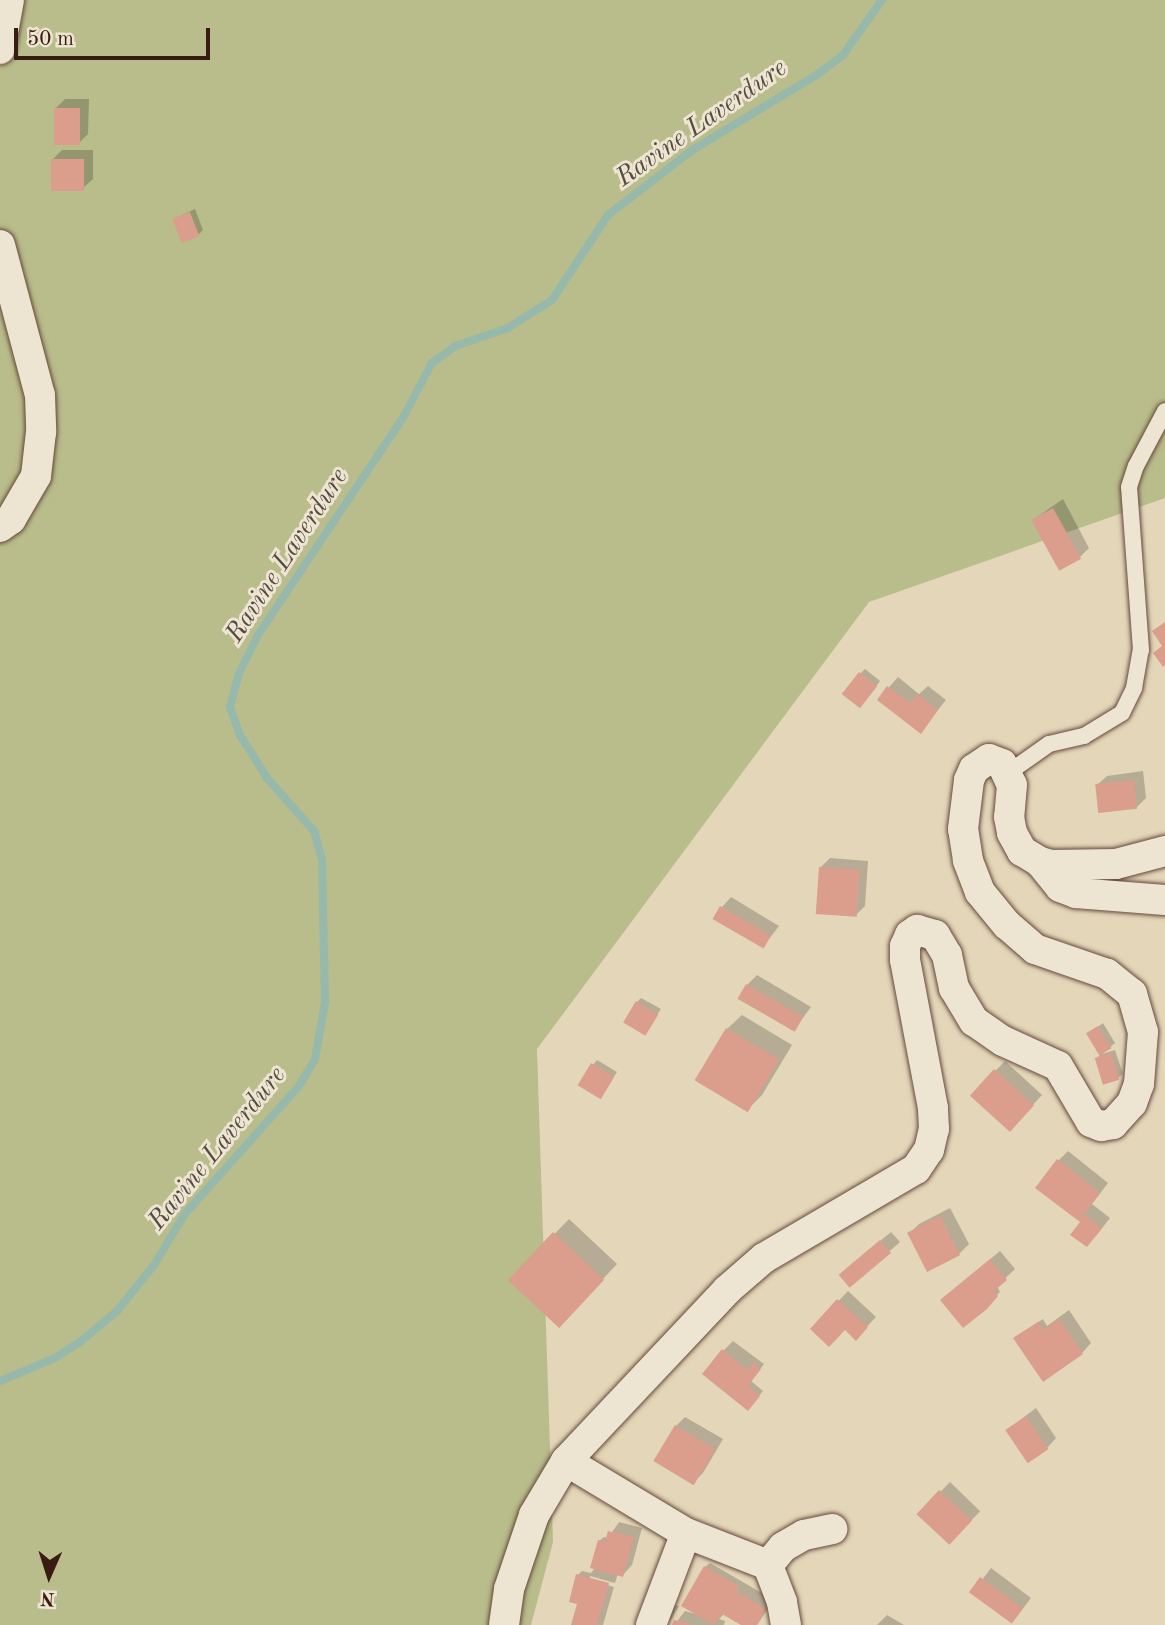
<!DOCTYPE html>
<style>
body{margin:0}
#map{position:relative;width:1165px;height:1625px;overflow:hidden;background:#e4d6b9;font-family:"Old Standard TT",serif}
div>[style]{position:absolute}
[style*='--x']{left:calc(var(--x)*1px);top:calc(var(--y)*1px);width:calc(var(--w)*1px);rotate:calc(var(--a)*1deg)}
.green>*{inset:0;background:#b9bc8b}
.shadow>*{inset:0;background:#0003;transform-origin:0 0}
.stream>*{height:8px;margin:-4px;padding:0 4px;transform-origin:4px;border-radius:4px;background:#96b9ac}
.building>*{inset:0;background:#db9d8c;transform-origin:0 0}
.roads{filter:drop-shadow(0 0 2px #644a3b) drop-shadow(0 0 2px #644a3b)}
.service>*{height:16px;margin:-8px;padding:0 8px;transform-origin:8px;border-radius:8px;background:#ede4d2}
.minor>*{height:30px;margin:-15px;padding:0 15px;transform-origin:15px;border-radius:15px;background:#ede4d2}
span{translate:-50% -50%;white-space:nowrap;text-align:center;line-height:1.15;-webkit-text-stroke:6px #ede4d2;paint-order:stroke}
.water-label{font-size:26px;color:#554b40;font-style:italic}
.north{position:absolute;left:14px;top:1541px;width:70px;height:70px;-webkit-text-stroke:5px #ede4d2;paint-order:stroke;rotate:183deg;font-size:19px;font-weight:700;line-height:28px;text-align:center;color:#391c11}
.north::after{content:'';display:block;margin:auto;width:24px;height:32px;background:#391c11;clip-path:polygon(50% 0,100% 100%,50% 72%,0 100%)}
.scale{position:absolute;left:14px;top:28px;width:196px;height:32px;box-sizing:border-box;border:4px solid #391c11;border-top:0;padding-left:9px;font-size:21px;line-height:24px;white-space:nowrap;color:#391c11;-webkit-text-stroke:5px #ede4d2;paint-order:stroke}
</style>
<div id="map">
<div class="green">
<i style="clip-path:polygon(0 0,1165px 0,1165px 498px,869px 602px,537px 1049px,553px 1542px,531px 1625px,0 1625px)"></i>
</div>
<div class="shadow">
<i style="clip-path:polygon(65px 99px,89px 99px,88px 134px,78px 144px,55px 109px)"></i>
<i style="clip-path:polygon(62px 150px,93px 150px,93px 179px,83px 188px,52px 160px)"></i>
<i style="clip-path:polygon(195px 209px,203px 230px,198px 235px,174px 219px)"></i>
<i style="clip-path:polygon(1063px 499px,1089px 548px,1080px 557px,1033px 520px)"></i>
<i style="clip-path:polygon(865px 669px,880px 681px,865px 701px,860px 674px)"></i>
<i style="clip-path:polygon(898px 677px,919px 694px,928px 686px,946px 700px,921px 731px,879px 699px)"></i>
<i style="clip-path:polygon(1143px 771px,1146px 798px,1137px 807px,1097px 785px,1107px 776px)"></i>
<i style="clip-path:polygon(830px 858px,868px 861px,865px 906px,855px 916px,820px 868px)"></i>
<i style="clip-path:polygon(731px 897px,779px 926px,763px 947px,722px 907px)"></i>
<i style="clip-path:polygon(757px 975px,811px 1007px,794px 1030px,747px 985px)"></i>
<i style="clip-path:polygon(641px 998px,661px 1009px,644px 1034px,637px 1002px)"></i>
<i style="clip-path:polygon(742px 1015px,792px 1045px,762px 1095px,747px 1110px,727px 1029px)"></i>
<i style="clip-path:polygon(1103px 1023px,1115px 1043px,1102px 1054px,1115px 1050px,1123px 1074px,1118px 1078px,1097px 1058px,1100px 1055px,1088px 1034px)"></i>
<i style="clip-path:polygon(597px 1060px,617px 1072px,600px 1097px,593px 1065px)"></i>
<i style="clip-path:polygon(1005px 1061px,1042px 1095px,1019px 1120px,972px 1095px)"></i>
<i style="clip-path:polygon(1068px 1151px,1108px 1183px,1092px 1204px,1110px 1218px,1096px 1236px,1083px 1222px,1058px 1161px)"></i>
<i style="clip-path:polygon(950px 1208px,969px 1244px,959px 1254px,910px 1233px,919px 1224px)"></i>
<i style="clip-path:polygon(569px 1219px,617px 1264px,573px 1311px,510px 1280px)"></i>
<i style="clip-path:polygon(891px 1232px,900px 1242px,850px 1286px,850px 1266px)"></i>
<i style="clip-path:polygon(1000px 1251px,1015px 1269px,997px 1286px,1000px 1292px,972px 1319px,952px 1291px)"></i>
<i style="clip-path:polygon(848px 1291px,876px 1317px,856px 1338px,845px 1328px,812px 1329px)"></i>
<i style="clip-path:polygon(1069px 1310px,1091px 1343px,1082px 1353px,1020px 1334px,1043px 1319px,1047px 1326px)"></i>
<i style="clip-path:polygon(733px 1341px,764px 1364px,751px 1381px,763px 1391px,752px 1404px,723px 1351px)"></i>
<i style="clip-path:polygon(1036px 1408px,1056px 1438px,1047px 1448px,1008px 1429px)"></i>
<i style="clip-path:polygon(685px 1417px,723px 1439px,703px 1473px,693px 1483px,676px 1426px)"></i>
<i style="left:950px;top:1482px;width:42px;height:45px;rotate:44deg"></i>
<i style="clip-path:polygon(619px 1522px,642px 1528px,632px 1565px,623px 1575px,618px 1573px,615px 1583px,590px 1576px,590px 1580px,614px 1587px,603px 1625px,573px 1625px,579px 1603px,578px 1575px,582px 1571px,591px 1573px,596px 1567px,599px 1541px,604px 1537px,608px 1538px)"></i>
<i style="clip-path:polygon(710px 1563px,774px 1600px,757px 1625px,745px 1625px,725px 1613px,719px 1619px,725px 1621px,724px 1625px,674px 1625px,685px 1611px,696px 1614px,705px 1567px)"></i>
<i style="left:991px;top:1568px;width:50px;height:30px;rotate:37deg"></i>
<i style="clip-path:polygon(675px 1605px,679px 1606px,671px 1620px,666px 1618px)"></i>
<i style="clip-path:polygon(887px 1615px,904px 1625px,877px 1625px)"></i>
</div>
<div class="stream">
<i style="--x:0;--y:1381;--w:60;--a:-22.7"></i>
<i style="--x:55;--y:1358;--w:30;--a:-33"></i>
<i style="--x:80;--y:1342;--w:48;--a:-40"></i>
<i style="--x:117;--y:1311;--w:59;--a:-51.2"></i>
<i style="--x:154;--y:1265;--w:58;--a:-59"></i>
<i style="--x:184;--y:1215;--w:173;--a:-48.3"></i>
<i style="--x:299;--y:1086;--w:31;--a:-59"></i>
<i style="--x:315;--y:1059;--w:58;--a:-80"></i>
<i style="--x:325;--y:1002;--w:142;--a:-91.2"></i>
<i style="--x:322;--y:860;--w:30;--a:-105"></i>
<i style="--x:314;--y:831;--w:71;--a:-131.6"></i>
<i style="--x:267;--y:778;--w:51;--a:-122.1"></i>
<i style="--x:240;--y:735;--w:30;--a:-110"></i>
<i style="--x:230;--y:707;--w:35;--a:-75"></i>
<i style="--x:239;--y:673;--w:42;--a:-63.4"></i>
<i style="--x:258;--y:635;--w:263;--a:-56.3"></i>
<i style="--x:404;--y:416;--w:60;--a:-62.2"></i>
<i style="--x:432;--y:363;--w:29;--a:-36"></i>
<i style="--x:455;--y:346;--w:56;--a:-18.8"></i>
<i style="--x:508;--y:328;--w:52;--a:-32.5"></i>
<i style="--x:552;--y:300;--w:102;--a:-56.6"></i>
<i style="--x:608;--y:215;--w:105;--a:-37.6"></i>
<i style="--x:691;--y:151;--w:149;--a:-31.2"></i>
<i style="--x:818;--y:74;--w:31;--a:-37"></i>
<i style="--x:843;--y:55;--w:67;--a:-54.7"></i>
</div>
<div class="building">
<i style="left:54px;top:108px;width:26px;height:37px"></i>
<i style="left:51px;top:159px;width:33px;height:32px"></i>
<i style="left:190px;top:212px;width:26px;height:19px;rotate:69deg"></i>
<i style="left:1053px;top:508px;width:58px;height:25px;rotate:61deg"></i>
<i style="clip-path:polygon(1165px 622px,1165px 665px,1163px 667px,1153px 653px,1162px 646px,1152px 631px)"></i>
<i style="left:859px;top:672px;width:23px;height:28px;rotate:38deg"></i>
<i style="clip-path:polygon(887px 686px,910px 703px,917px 694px,938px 710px,921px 734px,877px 700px)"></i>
<i style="left:1134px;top:780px;width:29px;height:39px;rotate:84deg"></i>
<i style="left:819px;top:867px;width:41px;height:47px;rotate:4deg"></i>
<i style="left:720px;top:906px;width:59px;height:15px;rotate:30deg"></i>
<i style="left:746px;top:984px;width:66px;height:17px;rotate:30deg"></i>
<i style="left:636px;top:1001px;width:26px;height:25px;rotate:31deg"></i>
<i style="left:1098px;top:1026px;width:26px;height:14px;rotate:59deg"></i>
<i style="left:726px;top:1028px;width:62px;height:61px;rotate:31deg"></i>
<i style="left:1111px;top:1053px;width:28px;height:17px;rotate:73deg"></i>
<i style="left:591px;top:1063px;width:27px;height:26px;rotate:31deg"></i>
<i style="left:994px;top:1069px;width:54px;height:36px;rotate:42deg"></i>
<i style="clip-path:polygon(1057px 1159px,1100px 1193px,1084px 1214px,1102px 1228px,1087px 1247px,1070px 1235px,1080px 1222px,1035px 1188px)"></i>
<i style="left:940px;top:1216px;width:44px;height:37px;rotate:63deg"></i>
<i style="left:553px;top:1232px;width:70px;height:66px;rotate:43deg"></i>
<i style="left:880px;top:1240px;width:17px;height:54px;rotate:50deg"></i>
<i style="clip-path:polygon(990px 1259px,1007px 1280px,994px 1291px,998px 1296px,987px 1309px,963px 1328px,940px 1300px)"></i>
<i style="clip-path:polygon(837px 1299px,868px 1327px,856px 1341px,845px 1330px,829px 1347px,810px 1329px)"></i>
<i style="clip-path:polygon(1059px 1319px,1083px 1354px,1043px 1382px,1013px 1338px,1038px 1322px,1043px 1330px)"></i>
<i style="clip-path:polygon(722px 1349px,747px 1370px,753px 1362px,761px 1369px,748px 1386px,760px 1396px,748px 1411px,702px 1374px)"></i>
<i style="left:1026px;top:1416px;width:40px;height:25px;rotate:56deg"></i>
<i style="left:675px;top:1425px;width:47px;height:42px;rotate:31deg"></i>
<i style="left:939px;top:1490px;width:45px;height:33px;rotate:43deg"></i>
<i style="clip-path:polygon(608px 1531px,634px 1537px,623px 1577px,590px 1568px,598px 1540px,605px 1542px)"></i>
<i style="clip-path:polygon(704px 1566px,739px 1586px,736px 1591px,766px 1609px,757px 1625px,741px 1625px,722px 1614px,714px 1625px,681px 1606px)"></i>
<i style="clip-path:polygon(576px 1574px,609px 1583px,597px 1625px,571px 1625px,577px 1604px,569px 1602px)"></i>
<i style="left:980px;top:1577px;width:53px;height:19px;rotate:36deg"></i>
<i style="clip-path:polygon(674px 1620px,691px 1624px,691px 1625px,672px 1625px)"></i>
</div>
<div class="roads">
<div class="service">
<i style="--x:1008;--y:773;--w:50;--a:-35.3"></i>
<i style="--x:1049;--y:744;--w:36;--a:-13"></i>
<i style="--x:1084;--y:736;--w:44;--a:-31.2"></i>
<i style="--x:1122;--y:713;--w:28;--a:-64"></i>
<i style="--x:1134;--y:688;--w:39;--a:-80"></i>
<i style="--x:1141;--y:650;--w:163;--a:-94.2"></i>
<i style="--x:1129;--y:487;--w:22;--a:-72"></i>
<i style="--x:1136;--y:466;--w:62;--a:-62.2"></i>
</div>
<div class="minor">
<i style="--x:0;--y:49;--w:50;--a:-79.6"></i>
<i style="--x:0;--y:245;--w:155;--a:75.1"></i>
<i style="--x:40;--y:395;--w:37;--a:88"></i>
<i style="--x:41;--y:432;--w:44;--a:96.5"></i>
<i style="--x:36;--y:476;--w:50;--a:120.2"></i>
<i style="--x:11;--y:519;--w:14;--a:144"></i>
<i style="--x:1040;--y:862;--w:32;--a:51"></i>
<i style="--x:1060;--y:887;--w:17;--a:21"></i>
<i style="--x:1076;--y:893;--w:89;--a:4.5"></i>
<i style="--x:566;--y:1461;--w:140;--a:31"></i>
<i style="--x:686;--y:1533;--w:88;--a:21.3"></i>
<i style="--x:504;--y:1625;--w:36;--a:-82"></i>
<i style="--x:509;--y:1589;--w:78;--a:-71.3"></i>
<i style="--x:534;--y:1515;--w:63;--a:-59.3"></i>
<i style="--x:566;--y:1461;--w:235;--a:-46.7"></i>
<i style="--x:727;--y:1290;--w:49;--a:-40.9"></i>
<i style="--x:764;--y:1258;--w:176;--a:-30.4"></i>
<i style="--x:916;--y:1169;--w:23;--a:-56"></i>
<i style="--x:929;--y:1150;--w:22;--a:-77"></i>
<i style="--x:934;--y:1129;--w:21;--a:-93"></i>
<i style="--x:933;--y:1108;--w:151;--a:-100.7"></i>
<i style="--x:905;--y:960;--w:14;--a:-90"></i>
<i style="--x:905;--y:946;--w:12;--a:-66"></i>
<i style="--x:910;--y:935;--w:9;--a:-36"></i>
<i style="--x:917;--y:930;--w:19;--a:16"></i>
<i style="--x:935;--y:935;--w:23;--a:59"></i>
<i style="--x:947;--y:955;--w:34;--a:78"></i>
<i style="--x:954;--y:988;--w:39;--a:59"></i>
<i style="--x:974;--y:1021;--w:35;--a:35"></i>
<i style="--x:1003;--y:1041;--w:60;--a:24.4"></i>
<i style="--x:1058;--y:1066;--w:65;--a:59.5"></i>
<i style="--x:1091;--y:1122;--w:11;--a:22"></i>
<i style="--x:1101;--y:1126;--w:12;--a:-9"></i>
<i style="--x:1113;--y:1124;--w:28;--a:-48"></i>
<i style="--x:1132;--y:1103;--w:20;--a:-70"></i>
<i style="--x:1139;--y:1084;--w:52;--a:-85.6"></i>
<i style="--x:1143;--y:1032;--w:40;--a:-106"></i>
<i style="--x:1132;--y:994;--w:32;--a:-141"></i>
<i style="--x:1107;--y:974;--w:76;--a:-160.9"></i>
<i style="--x:1035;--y:949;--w:37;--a:-139"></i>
<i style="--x:1007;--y:925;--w:43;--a:-129.3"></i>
<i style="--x:980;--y:892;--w:34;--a:-111"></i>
<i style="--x:968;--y:860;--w:31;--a:-99"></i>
<i style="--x:963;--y:829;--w:49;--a:-83"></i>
<i style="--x:969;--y:780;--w:12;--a:-66"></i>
<i style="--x:974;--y:769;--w:18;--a:-34"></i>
<i style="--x:989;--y:759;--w:14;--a:21"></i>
<i style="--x:1002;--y:764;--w:23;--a:65"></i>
<i style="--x:1012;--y:785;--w:32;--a:95"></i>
<i style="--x:1009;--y:817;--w:16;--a:79"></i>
<i style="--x:1012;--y:833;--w:21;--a:61"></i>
<i style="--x:1022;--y:851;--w:21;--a:31"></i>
<i style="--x:1040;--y:862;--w:11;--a:15"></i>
<i style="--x:1051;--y:865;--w:65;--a:-0.9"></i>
<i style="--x:1116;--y:864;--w:51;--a:-14.9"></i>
<i style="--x:651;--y:1625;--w:98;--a:-69.2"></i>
<i style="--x:786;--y:1625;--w:23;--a:-100"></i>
<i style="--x:782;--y:1602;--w:40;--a:-111"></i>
<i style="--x:768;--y:1565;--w:23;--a:-50"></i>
<i style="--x:783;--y:1547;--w:24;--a:-30"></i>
<i style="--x:804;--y:1535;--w:29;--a:-12"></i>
</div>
</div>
<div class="water-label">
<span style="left:702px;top:124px;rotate:-35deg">Ravine Laverdure</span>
<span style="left:288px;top:556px;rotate:-57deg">Ravine Laverdure</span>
<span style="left:218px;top:1149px;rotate:-51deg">Ravine Laverdure</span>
</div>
<div class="north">N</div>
<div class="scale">50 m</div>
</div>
